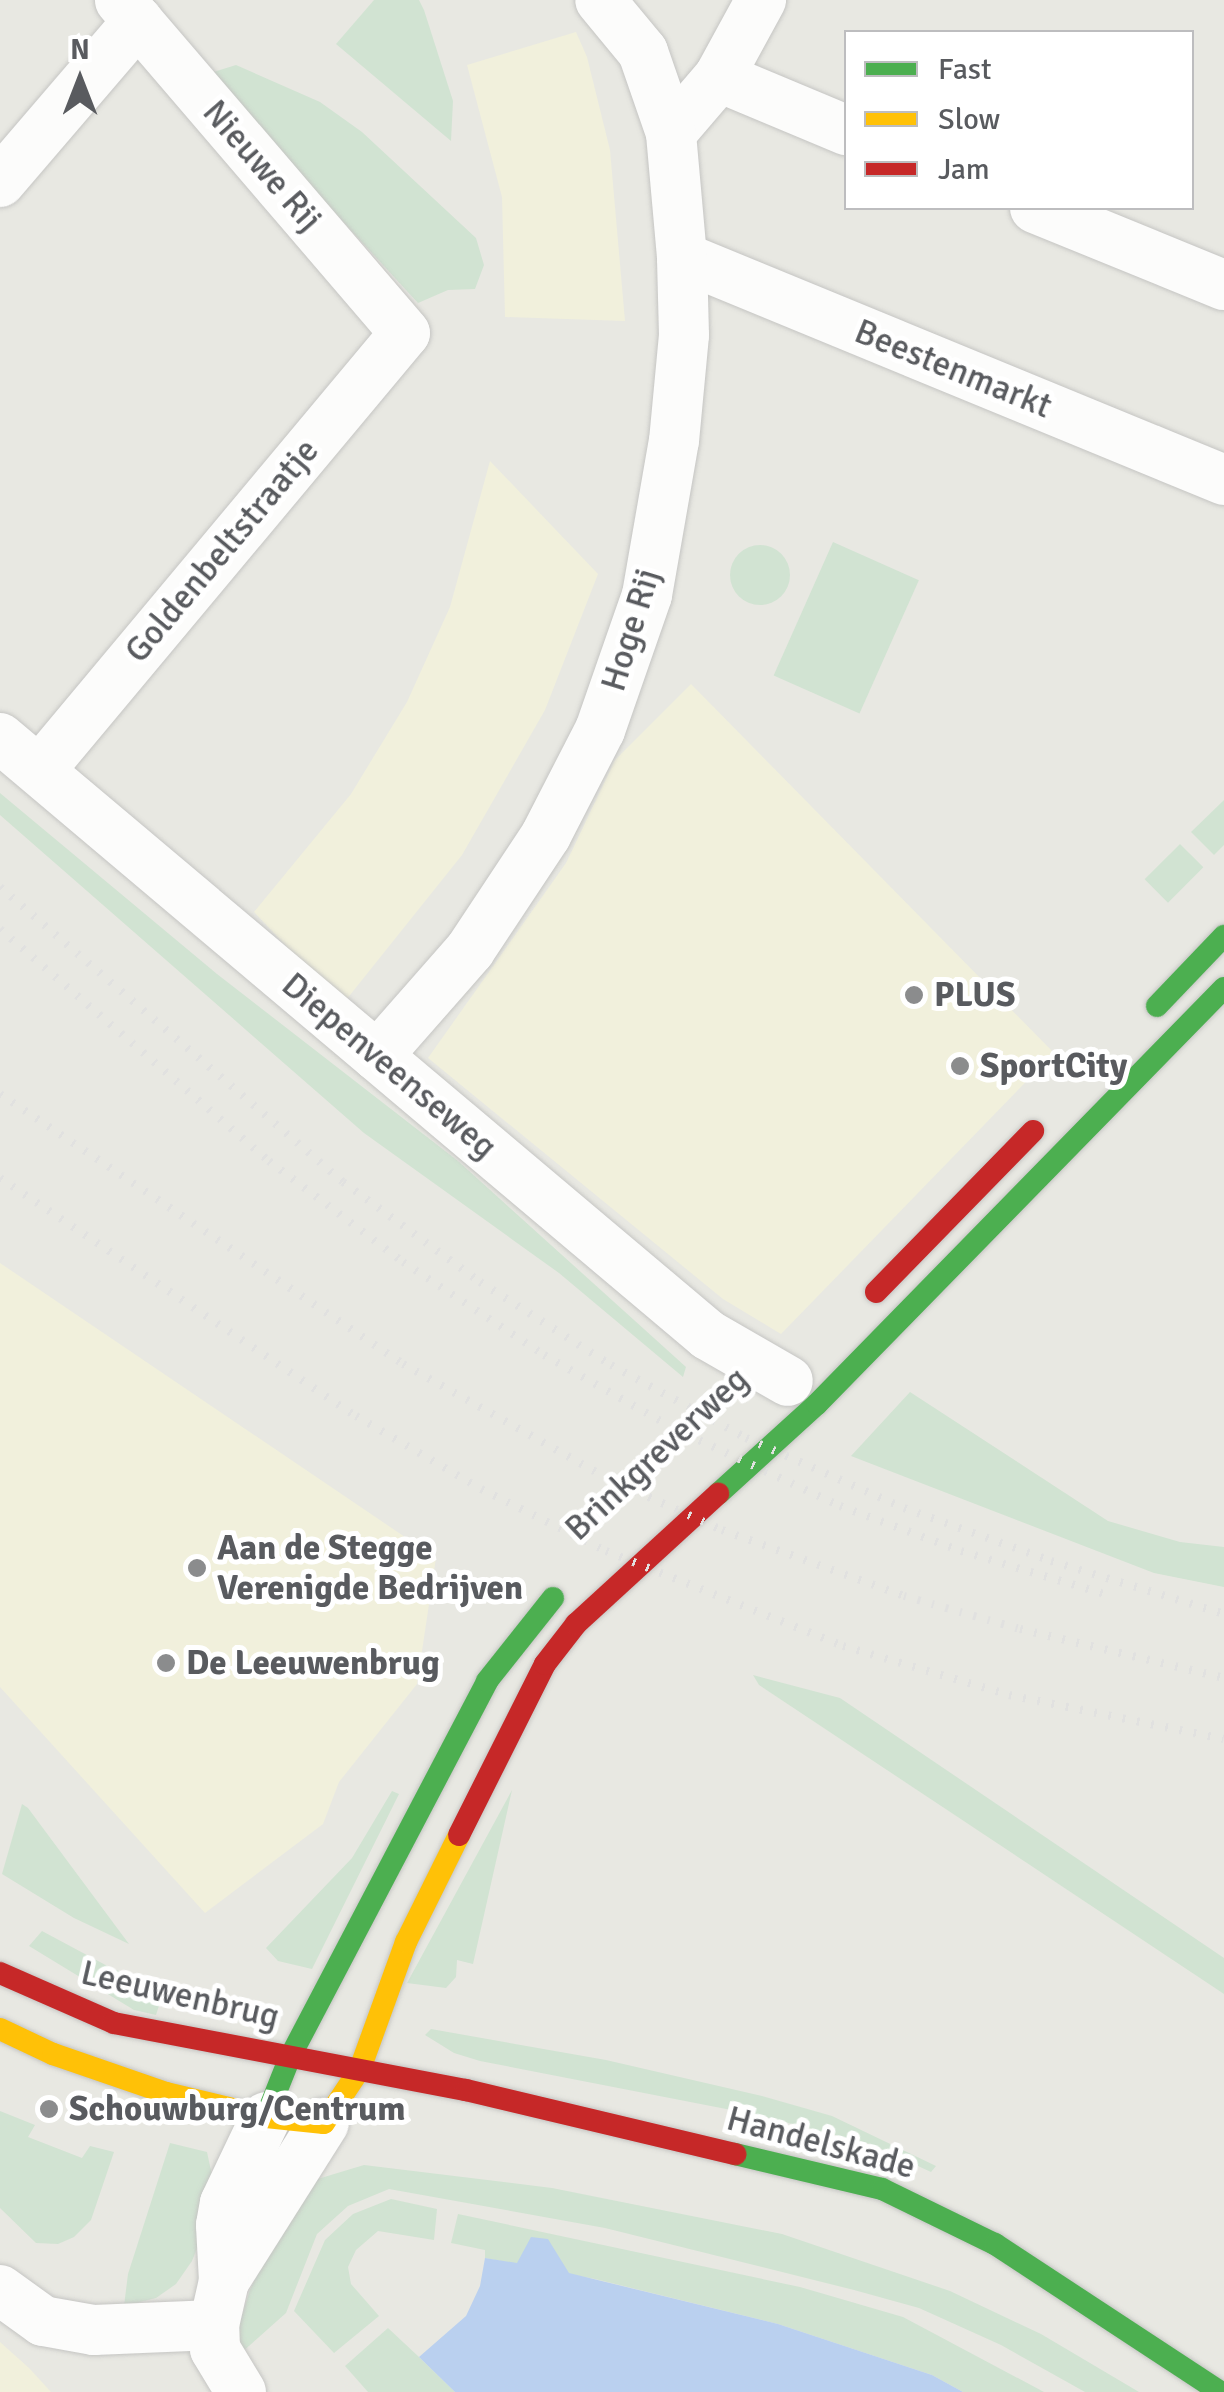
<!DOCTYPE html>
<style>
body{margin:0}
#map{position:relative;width:1224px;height:2392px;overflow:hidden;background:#e8e8e2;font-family:Signika,sans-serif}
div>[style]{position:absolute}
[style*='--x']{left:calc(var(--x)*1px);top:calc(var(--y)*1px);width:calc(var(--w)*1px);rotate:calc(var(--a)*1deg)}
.commercial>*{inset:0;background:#f1f0dc}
.green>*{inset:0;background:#d1e3d2;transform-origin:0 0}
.round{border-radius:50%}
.water>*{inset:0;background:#bad0ef}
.roads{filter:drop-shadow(0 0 2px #c5c5c3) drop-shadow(0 0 2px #c5c5c3)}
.street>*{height:50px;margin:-25px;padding:0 25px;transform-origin:25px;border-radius:25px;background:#fcfcfb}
.fast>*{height:22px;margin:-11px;padding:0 11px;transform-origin:11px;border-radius:11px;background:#4caf50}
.slow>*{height:22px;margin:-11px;padding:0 11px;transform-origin:11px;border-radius:11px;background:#ffc107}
.jam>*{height:22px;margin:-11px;padding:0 11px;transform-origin:11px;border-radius:11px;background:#c62828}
.rail>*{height:8px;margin-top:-4px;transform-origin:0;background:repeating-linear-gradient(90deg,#e1e1e0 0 2.5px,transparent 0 14.5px)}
.dots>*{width:28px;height:28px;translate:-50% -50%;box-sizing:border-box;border:5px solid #fff;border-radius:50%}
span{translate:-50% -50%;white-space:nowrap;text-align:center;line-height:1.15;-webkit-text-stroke:10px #fff;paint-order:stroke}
.street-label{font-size:35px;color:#595b5f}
.poi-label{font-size:35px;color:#595b5f;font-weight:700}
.left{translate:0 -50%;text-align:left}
.legend{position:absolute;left:844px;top:30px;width:350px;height:180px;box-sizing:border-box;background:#fff;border:2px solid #bdbdbf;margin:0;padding:12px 18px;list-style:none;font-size:30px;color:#595b5f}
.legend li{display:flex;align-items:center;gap:20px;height:50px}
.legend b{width:50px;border:2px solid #bdbdbf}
.north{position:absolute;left:30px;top:30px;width:100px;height:100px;-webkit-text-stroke:8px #fff;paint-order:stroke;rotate:0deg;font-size:28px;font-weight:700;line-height:40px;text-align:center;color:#595b5f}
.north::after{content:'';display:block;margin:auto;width:35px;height:45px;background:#595b5f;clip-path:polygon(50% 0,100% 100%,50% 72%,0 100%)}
</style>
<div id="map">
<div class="commercial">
<i style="clip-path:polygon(576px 32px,587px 57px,610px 150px,625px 321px,505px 317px,502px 197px,467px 65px)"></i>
<i style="clip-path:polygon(490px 461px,598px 574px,545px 710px,462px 855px,342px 1005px,254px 912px,351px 794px,407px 702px,450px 607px)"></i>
<i style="clip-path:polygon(691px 684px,1054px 1053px,781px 1334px,723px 1299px,428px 1058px,566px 863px,615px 760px)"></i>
<i style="clip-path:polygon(0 1263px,436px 1558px,417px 1684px,339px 1782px,323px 1824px,205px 1913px,0 1687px)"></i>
<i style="clip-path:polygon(0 2342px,29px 2368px,51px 2392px,0 2392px)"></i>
</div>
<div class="green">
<i style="clip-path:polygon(374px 0,419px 0,424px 10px,453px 101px,451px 141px,336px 44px)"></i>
<i style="clip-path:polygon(236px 65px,320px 102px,362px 132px,476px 238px,484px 265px,475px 289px,448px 290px,418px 303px,207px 74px)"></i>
<i style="left:833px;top:542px;width:94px;height:146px;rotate:24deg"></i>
<i class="round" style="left:730px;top:545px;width:60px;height:60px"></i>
<i style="clip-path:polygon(0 793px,217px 974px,458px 1161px,686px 1367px,683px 1377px,559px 1273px,364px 1133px,0 815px)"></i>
<i style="clip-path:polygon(1224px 800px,1224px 845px,1214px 855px,1191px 832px)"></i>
<i style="left:1180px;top:844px;width:33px;height:50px;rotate:45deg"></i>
<i style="clip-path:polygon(910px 1392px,1108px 1521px,1180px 1542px,1224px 1547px,1224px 1587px,1154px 1573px,851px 1456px)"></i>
<i style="clip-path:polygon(753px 1675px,840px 1698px,1224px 1958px,1224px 1994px,759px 1685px)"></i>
<i style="clip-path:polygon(512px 1790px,473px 1964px,457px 1960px,456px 1977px,446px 1988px,407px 1983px)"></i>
<i style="clip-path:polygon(392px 1791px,399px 1794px,312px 1969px,278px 1961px,266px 1948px,352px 1858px)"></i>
<i style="clip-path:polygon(22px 1804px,28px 1808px,129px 1944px,74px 1918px,2px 1874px)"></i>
<i style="clip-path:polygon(42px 1931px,113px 1969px,165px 1987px,156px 2015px,134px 2010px,29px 1946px)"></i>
<i style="clip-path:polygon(431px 2029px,606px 2060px,762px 2096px,832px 2116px,936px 2166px,931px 2172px,870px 2144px,757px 2115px,480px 2061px,454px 2053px,425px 2035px)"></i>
<i style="clip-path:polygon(0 2111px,35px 2125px,28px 2137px,82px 2158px,90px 2146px,114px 2152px,91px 2220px,74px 2237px,58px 2244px,36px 2243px,0 2208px)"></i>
<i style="clip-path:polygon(170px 2143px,207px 2152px,213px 2180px,207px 2223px,192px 2261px,176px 2284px,156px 2298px,124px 2306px,128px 2274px)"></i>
<i style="clip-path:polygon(364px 2165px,552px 2188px,782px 2234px,950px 2291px,1041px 2334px,1139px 2392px,1085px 2392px,1001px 2345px,919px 2308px,854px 2290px,605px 2228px,389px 2189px,348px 2206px,317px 2234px,286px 2313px,241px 2353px,239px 2325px,250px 2290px,290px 2203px,311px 2181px)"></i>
<i style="clip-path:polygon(391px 2199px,437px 2209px,434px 2240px,378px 2231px,356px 2250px,348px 2267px,351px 2284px,379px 2316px,334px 2353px,294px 2311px,325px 2240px,353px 2214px)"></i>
<i style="clip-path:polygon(458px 2214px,800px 2287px,903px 2317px,1044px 2392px,963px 2392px,932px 2375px,778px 2324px,595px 2279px,485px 2258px,485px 2250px,451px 2243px)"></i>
<i style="clip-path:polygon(388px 2328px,419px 2357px,455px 2392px,368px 2392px,345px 2366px)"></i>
</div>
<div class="water">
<i style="clip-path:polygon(531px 2237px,548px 2239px,569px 2273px,778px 2324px,932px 2375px,963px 2392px,455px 2392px,419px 2357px,466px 2316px,480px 2286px,485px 2258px,517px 2263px)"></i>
</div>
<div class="roads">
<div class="street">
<i style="--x:719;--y:77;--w:138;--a:22.7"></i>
<i style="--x:671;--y:133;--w:74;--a:-49.4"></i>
<i style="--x:719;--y:77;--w:88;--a:-61.4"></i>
<i style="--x:0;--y:182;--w:212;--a:-49.4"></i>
<i style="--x:1035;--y:208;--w:204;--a:22.2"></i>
<i style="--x:682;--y:257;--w:586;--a:22.36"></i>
<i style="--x:0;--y:738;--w:926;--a:40.14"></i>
<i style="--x:708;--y:1335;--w:92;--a:29.9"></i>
<i style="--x:40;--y:770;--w:569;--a:-50.13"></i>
<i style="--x:405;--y:333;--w:438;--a:-130.6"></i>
<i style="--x:377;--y:1056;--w:141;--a:-48.7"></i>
<i style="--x:470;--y:950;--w:138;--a:-56.5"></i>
<i style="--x:546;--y:835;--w:118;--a:-62.8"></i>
<i style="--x:600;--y:730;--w:143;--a:-70.8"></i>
<i style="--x:647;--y:595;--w:156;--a:-80.1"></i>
<i style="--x:674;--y:441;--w:106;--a:-84.6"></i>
<i style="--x:684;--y:335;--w:78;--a:-91.5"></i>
<i style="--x:682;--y:257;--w:124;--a:-95.1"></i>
<i style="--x:671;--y:133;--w:86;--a:-109.1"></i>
<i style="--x:643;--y:52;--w:67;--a:-129.6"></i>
<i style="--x:224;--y:2281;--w:187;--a:-57.7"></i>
<i style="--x:0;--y:2290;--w:53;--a:35.8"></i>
<i style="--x:43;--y:2321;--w:52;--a:10"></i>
<i style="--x:94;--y:2330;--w:120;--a:-2.4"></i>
<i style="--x:241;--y:2392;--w:50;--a:-121.2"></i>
<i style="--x:215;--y:2349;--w:24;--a:-92"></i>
<i style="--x:214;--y:2325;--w:45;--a:-77.2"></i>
<i style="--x:224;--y:2281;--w:56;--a:-93.1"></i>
<i style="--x:221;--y:2225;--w:22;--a:-80"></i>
<i style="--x:225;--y:2203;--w:95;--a:-64.5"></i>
</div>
<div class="fast">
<i style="--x:1157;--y:1006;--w:97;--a:-46.3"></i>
<i style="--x:718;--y:1494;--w:134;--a:-42.3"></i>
<i style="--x:817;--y:1404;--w:582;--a:-45.63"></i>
<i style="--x:266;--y:2117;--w:65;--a:-68.2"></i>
<i style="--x:290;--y:2057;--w:424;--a:-62.3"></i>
<i style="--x:487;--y:1681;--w:106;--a:-51.5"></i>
<i style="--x:735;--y:2154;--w:151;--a:13.4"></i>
<i style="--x:882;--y:2189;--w:126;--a:26"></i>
<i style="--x:995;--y:2244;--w:269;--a:33.3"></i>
</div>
<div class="slow">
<i style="--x:0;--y:2029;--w:59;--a:25.3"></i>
<i style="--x:53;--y:2054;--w:120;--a:19"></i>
<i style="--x:166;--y:2093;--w:103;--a:13.5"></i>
<i style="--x:266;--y:2117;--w:58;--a:5.9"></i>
<i style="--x:324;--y:2123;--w:65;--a:-56.3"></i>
<i style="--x:360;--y:2069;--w:135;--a:-70.1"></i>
<i style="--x:406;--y:1942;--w:119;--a:-63.6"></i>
</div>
<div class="jam">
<i style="--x:876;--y:1292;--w:225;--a:-45.7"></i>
<i style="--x:459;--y:1835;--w:191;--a:-63.3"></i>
<i style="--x:545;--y:1664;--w:51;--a:-52.2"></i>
<i style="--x:576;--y:1624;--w:193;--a:-42.5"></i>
<i style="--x:0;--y:1973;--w:124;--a:23.7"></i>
<i style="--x:114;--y:2023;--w:358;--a:10.8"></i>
<i style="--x:466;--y:2090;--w:277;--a:13.4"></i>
</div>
</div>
<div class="rail">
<i style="--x:0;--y:887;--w:452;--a:40.7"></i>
<i style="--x:343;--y:1182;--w:170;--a:36.1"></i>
<i style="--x:480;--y:1282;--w:155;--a:32.4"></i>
<i style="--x:611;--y:1365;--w:153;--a:28.4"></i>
<i style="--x:746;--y:1438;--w:173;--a:23.9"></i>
<i style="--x:904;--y:1508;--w:156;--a:19.8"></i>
<i style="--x:1051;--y:1561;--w:181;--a:17"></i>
<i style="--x:0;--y:929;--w:355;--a:40.8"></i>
<i style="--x:269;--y:1161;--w:168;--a:37"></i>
<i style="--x:403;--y:1262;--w:169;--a:33.4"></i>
<i style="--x:544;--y:1355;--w:148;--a:29.5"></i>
<i style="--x:673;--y:1428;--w:184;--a:25"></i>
<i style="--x:840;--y:1506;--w:129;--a:20.4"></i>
<i style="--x:961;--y:1551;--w:157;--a:16.7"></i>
<i style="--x:0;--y:1094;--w:485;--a:33.8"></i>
<i style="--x:403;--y:1364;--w:236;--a:29.2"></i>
<i style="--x:609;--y:1479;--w:124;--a:24.3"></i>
<i style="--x:722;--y:1530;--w:194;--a:19.9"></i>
<i style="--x:904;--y:1596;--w:121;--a:15.9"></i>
<i style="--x:1020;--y:1629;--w:210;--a:13.5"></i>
<i style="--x:0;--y:1178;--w:428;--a:33.8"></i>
<i style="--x:356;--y:1416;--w:145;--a:30.3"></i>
<i style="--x:481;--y:1489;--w:140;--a:26.4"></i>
<i style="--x:606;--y:1551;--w:255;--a:21.8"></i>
<i style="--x:843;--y:1646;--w:173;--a:16.4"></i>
<i style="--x:1009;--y:1695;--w:219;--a:11.6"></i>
</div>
<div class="dots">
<i style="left:914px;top:995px;background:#8b8c8d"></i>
<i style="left:960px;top:1066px;background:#8b8c8d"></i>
<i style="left:197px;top:1568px;background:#8b8c8d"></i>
<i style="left:166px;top:1663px;background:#8b8c8d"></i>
<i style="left:49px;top:2109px;background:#8b8c8d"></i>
</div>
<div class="street-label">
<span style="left:262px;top:166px;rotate:49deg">Nieuwe Rij</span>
<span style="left:953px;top:369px;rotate:22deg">Beestenmarkt</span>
<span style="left:222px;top:551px;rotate:-50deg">Goldenbeltstraatje</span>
<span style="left:631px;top:630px;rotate:-73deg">Hoge Rij</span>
<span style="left:389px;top:1066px;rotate:40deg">Diepenveenseweg</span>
<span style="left:657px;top:1454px;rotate:-43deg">Brinkgreverweg</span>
<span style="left:180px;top:1995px;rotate:13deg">Leeuwenbrug</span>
<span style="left:821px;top:2143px;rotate:15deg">Handelskade</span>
</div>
<div class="poi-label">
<span class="left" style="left:934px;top:995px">PLUS</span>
<span class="left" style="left:980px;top:1066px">SportCity</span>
<span class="left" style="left:217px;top:1568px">Aan de Stegge<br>Verenigde Bedrijven</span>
<span class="left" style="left:186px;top:1663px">De Leeuwenbrug</span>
<span class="left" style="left:69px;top:2109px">Schouwburg/Centrum</span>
</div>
<ul class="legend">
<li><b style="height:12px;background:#4caf50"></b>Fast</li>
<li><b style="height:12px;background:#ffc107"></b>Slow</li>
<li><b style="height:12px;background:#c62828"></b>Jam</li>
</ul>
<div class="north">N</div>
</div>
